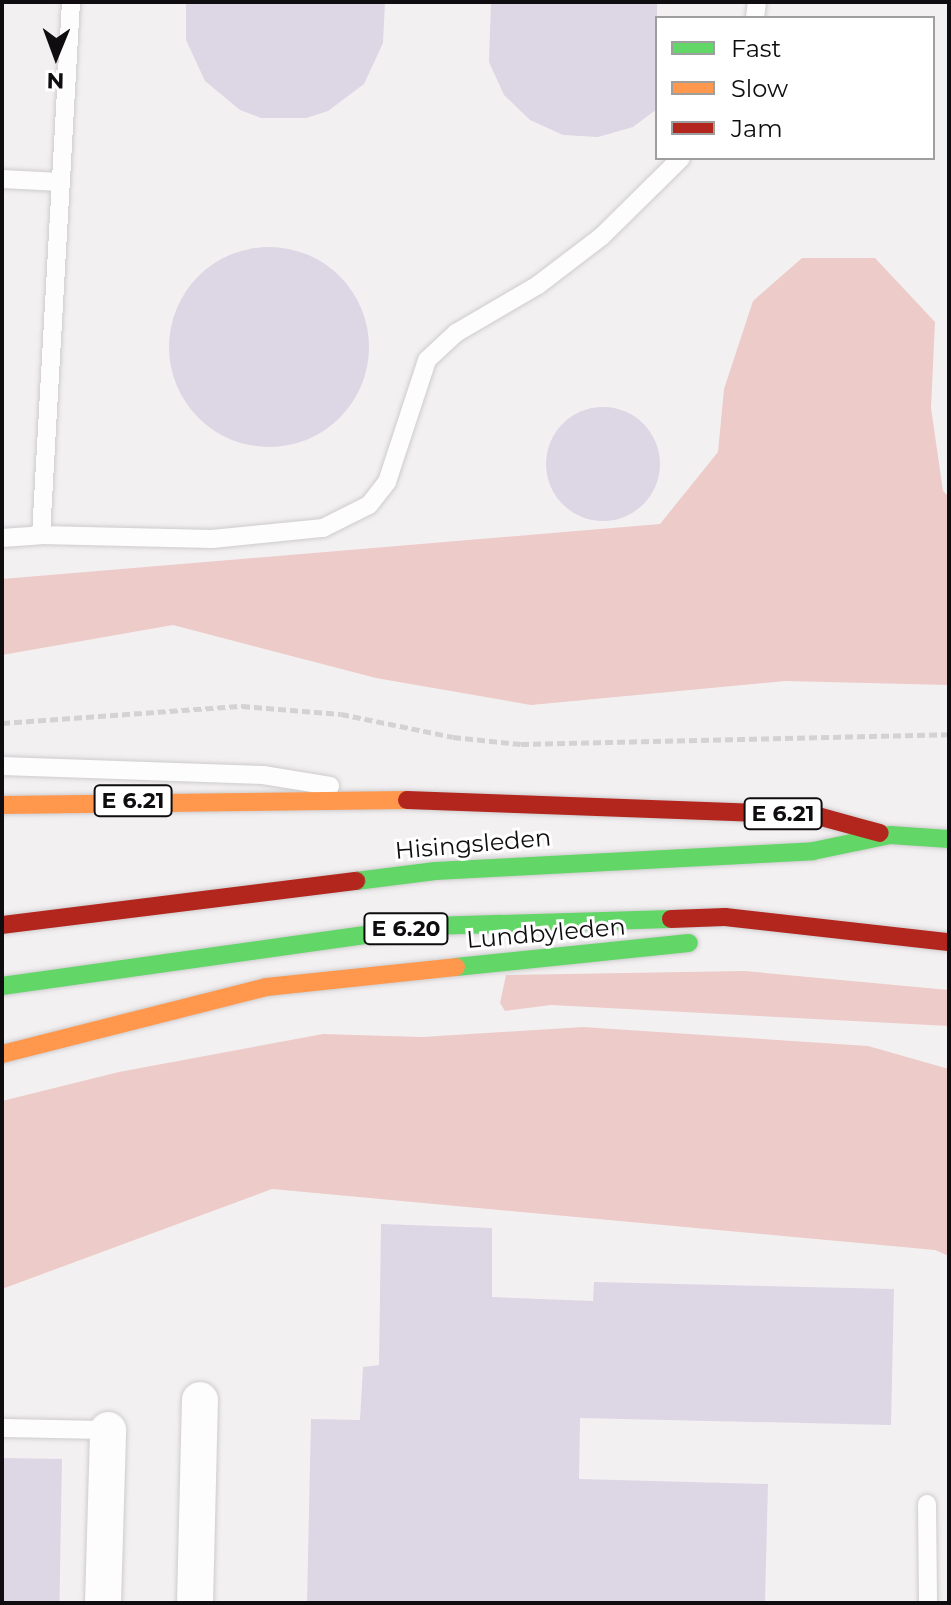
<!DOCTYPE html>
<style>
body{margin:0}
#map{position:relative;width:951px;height:1605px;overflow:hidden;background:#f3f0f2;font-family:Montserrat,sans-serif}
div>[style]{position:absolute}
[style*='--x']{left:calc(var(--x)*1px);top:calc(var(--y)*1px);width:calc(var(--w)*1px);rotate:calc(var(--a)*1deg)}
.green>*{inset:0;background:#edcbc8}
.building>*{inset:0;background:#ddd6e4;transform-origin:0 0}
.round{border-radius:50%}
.path>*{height:5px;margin-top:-2.5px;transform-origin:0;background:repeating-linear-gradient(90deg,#d4d2d3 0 8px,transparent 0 12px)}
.roads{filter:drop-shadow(0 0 2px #cecccd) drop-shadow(0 0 2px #cecccd)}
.lane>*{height:18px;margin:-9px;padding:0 9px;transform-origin:9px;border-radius:9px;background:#fdfdfd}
.street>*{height:36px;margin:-18px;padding:0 18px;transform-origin:18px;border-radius:18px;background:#fdfdfd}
.fast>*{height:18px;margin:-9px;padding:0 9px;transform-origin:9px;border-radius:9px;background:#63d668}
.slow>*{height:18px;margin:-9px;padding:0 9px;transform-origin:9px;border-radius:9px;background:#ff974d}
.jam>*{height:18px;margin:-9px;padding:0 9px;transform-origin:9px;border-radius:9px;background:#b3261e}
span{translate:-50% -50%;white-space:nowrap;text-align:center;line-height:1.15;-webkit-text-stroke:6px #fff;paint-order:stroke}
.shield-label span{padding:2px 6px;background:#fff;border:2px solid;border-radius:6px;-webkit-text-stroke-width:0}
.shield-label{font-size:22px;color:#0f0d0f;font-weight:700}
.street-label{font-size:24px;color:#0f0d0f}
.frame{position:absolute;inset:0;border:4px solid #0f0d0f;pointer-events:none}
.legend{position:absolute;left:655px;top:16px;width:280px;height:144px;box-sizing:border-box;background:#fff;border:2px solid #9f9e9f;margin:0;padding:10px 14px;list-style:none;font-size:24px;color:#0f0d0f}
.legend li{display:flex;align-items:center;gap:16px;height:40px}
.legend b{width:40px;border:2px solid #9f9e9f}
.north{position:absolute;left:16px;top:16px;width:80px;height:80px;-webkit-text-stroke:6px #fff;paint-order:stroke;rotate:181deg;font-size:22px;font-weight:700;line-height:32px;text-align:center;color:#0f0d0f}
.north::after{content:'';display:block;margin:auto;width:28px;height:36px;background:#0f0d0f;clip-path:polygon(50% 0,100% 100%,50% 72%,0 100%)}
</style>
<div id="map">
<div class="green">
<i style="clip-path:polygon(802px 258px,875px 258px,935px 322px,931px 408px,943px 491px,949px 497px,949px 685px,785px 681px,531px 705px,376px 678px,173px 625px,2px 655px,2px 579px,660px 524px,718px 452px,724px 389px,753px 301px)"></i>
<i style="clip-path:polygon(744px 971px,949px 990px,949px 1026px,551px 1005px,505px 1011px,500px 1003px,506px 975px)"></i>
<i style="clip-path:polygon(583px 1027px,868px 1046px,949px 1069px,949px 1256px,935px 1250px,272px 1189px,2px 1289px,2px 1101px,119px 1072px,323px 1034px,422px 1037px)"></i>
</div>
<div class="building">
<i style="clip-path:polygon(186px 2px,385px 2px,383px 43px,364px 84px,328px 111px,306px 118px,261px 118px,240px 110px,205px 81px,186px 40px)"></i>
<i style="clip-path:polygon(491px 2px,657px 2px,657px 109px,633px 127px,598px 137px,563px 135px,530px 120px,504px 95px,489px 62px)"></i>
<i class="round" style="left:169px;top:247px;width:200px;height:200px"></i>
<i class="round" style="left:546px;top:407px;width:114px;height:114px"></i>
<i style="clip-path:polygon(381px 1224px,492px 1228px,492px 1297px,593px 1301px,594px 1282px,894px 1289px,891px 1425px,580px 1418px,579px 1479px,768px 1484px,765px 1603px,307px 1603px,311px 1419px,360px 1420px,363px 1367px,379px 1365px)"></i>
<i style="left:2px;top:1458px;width:60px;height:145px;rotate:1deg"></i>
</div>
<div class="path">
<i style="--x:2;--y:723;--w:241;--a:-4.1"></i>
<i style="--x:242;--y:706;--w:99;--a:4.6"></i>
<i style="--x:341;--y:714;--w:114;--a:11.6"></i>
<i style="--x:453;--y:737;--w:68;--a:5.9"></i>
<i style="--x:521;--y:744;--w:428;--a:-1.3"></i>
</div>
<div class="roads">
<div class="lane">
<i style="--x:755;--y:18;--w:16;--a:-83"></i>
<i style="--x:2;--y:179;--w:59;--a:2.9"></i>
<i style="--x:41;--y:535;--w:171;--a:1.3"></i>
<i style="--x:212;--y:539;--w:112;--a:-5.7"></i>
<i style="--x:323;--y:528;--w:51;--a:-26.6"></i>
<i style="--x:369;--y:505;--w:29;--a:-52"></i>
<i style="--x:387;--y:482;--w:128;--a:-71.8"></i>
<i style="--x:427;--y:360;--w:40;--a:-43"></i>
<i style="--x:456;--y:333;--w:95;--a:-30.3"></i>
<i style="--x:538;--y:285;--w:81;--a:-37.4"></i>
<i style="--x:602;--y:236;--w:111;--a:-44.6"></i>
<i style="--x:2;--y:538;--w:39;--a:-4"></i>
<i style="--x:41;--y:535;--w:534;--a:-86.78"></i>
<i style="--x:2;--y:766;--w:261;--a:2"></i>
<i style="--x:263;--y:775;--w:68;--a:9.3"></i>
<i style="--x:2;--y:1428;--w:106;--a:1.1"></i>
<i style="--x:927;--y:1504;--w:99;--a:89.4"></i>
</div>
<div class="street">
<i style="--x:103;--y:1603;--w:173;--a:-88.3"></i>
<i style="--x:195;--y:1603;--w:203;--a:-88.6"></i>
</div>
<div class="fast">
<i style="--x:356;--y:881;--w:80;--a:-7.2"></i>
<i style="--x:435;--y:871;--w:379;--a:-3"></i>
<i style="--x:813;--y:851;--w:79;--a:-11.7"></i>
<i style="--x:890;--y:835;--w:59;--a:3.9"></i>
<i style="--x:456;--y:967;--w:234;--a:-5.9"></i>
<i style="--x:2;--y:986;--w:433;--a:-8"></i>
<i style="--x:431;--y:926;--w:240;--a:-1.7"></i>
</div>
<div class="slow">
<i style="--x:2;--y:805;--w:405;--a:-0.7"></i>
<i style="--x:2;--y:1054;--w:272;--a:-14.2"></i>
<i style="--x:266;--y:987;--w:191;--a:-6"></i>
</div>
<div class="jam">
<i style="--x:407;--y:800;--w:407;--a:2.1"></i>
<i style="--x:814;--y:815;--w:68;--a:15.3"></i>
<i style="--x:671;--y:919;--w:54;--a:-2.1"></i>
<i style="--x:725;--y:917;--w:225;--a:6.4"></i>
<i style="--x:2;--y:925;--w:357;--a:-7.1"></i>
</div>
</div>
<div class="shield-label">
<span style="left:133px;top:801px">E 6.21</span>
<span style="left:783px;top:814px">E 6.21</span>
<span style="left:406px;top:929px">E 6.20</span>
</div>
<div class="street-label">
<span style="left:473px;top:844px;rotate:-5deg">Hisingsleden</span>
<span style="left:546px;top:933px;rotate:-5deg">Lundbyleden</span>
</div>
<div class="frame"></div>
<ul class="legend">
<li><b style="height:10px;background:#63d668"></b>Fast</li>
<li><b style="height:10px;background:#ff974d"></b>Slow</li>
<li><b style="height:10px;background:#b3261e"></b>Jam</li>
</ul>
<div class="north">N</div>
</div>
